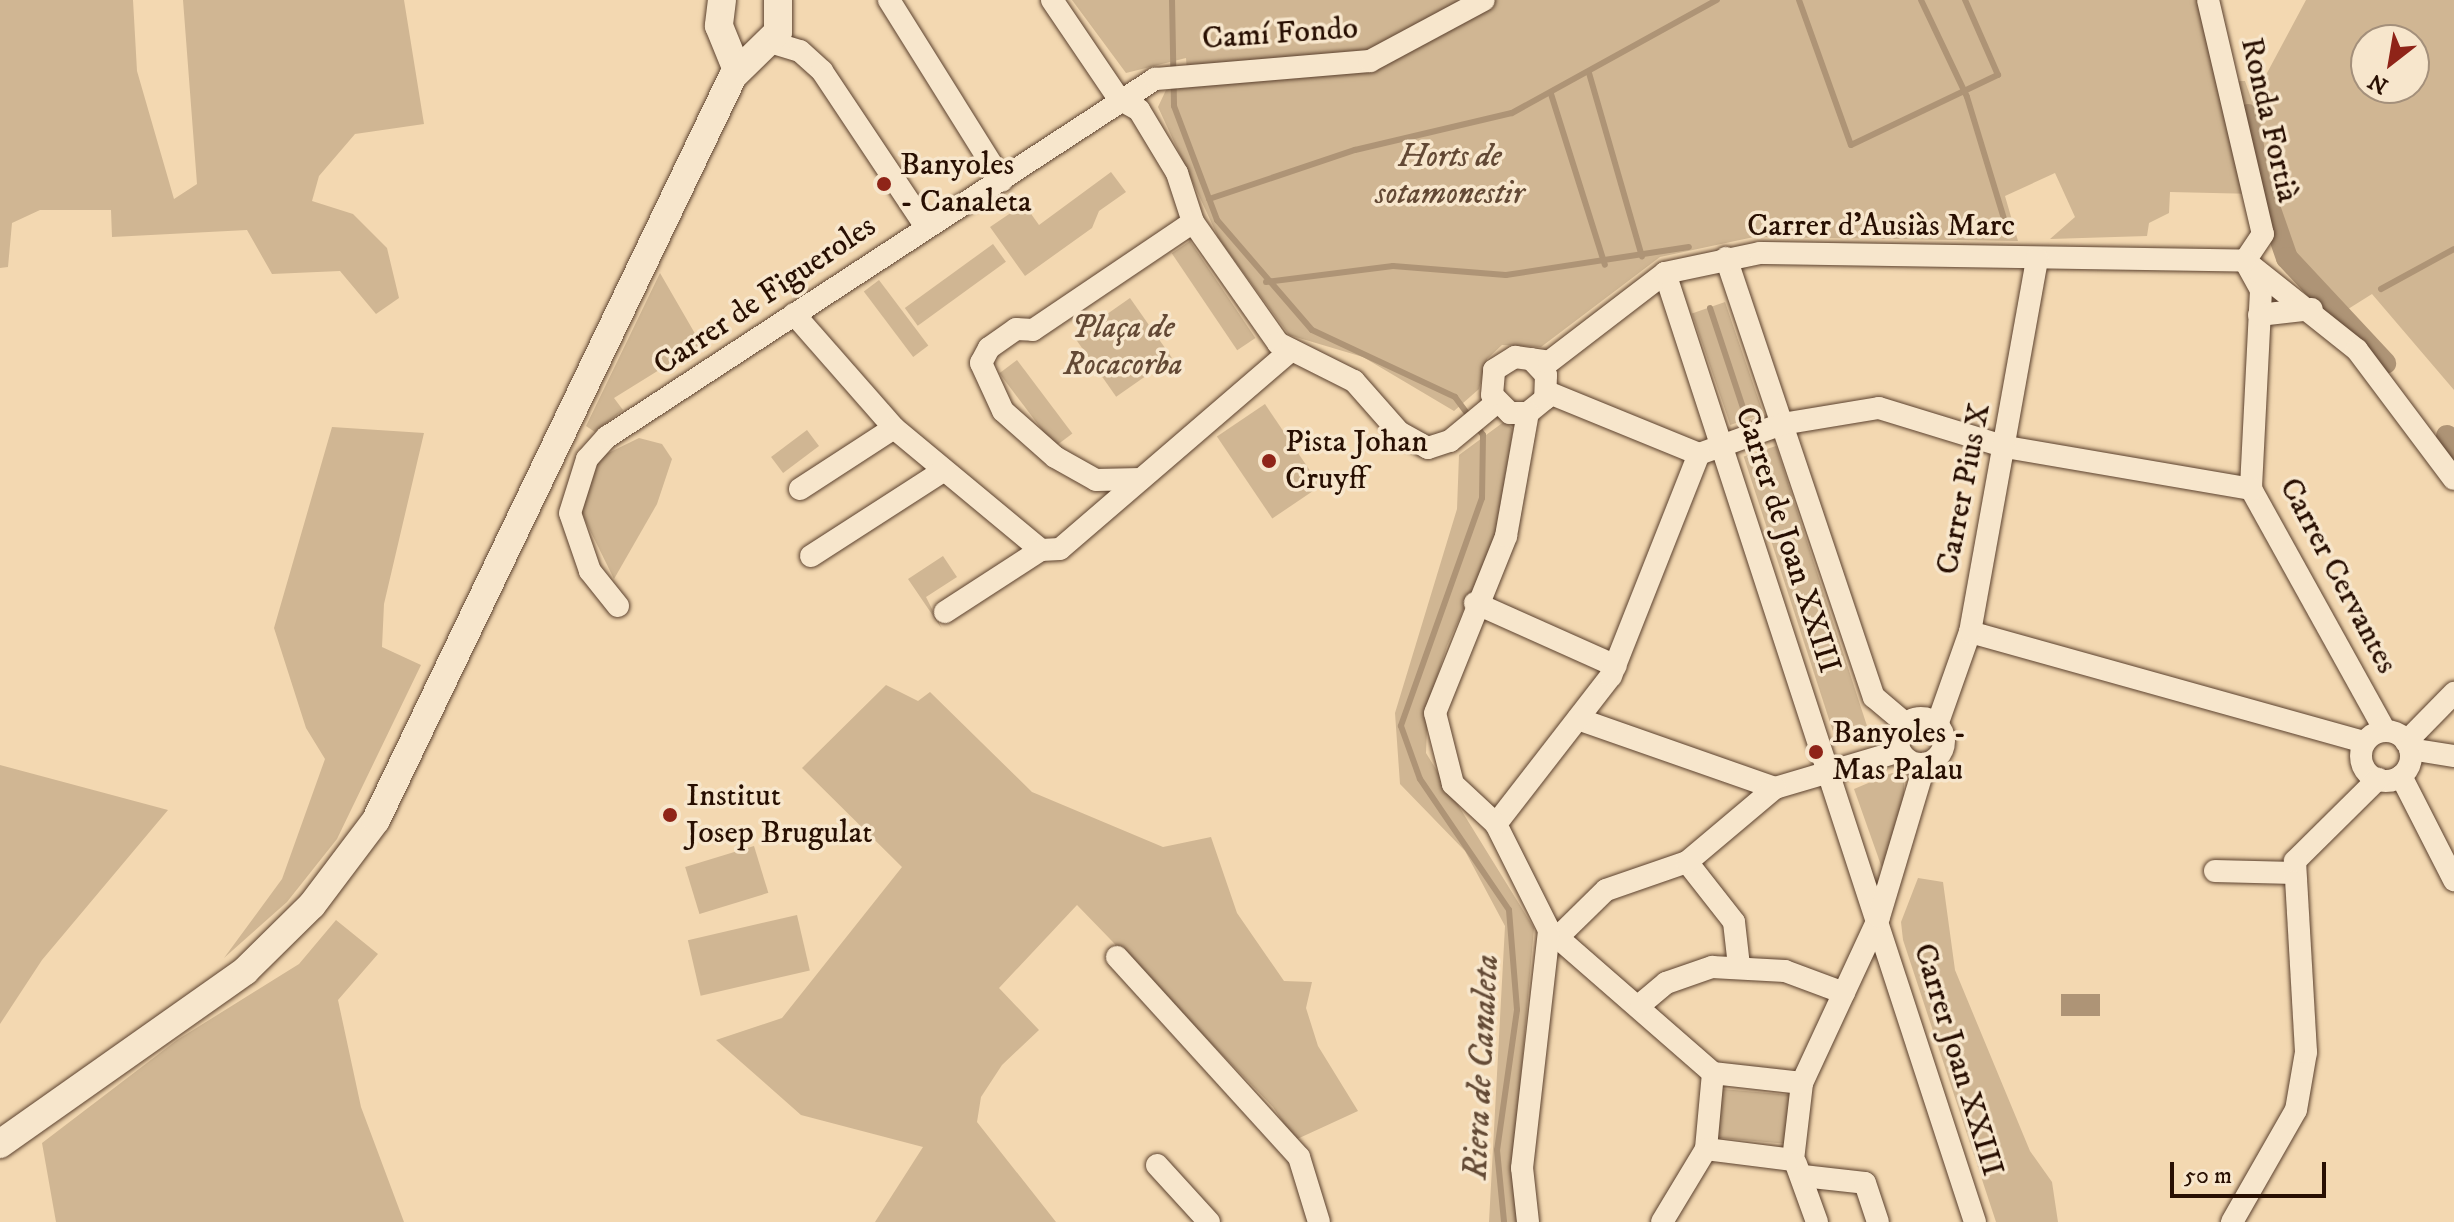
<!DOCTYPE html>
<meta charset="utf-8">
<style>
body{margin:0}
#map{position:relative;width:2454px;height:1222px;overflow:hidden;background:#f3d8b1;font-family:"IM FELL DW Pica",serif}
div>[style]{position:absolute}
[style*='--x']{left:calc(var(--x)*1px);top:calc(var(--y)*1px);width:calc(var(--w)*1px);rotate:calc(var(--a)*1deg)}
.green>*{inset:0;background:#d0b693;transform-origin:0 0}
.water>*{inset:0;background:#ae9476;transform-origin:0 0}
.stream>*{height:6px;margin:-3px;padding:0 3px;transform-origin:3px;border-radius:3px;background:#ae9476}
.canal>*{height:22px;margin:-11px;padding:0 11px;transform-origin:11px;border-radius:11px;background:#ae9476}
.roads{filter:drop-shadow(0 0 2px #5b412e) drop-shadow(0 0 2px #5b412e)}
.minor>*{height:22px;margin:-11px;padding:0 11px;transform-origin:11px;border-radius:11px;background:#f7e6cc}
.minor>.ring{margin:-11px;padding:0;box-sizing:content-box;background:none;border:22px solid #f7e6cc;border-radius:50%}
.tertiary>*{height:28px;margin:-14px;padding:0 14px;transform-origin:14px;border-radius:14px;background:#f7e6cc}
.dots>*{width:22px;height:22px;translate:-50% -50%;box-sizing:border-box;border:4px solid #f7e6cc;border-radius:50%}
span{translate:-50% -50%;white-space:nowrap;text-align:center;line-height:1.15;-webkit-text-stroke:7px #f7e6cc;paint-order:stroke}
.street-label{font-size:32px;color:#280f02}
.park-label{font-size:32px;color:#634935;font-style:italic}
.poi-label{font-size:32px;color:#280f02}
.left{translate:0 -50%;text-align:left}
.water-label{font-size:34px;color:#644b36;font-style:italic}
.north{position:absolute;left:2350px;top:24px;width:80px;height:80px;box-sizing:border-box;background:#f7e6cc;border:2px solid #a4907b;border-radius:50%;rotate:211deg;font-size:22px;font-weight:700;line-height:32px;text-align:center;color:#280f02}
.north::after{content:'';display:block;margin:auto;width:28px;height:36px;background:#8f2418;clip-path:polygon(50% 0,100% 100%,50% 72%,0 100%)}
.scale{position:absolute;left:2170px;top:1162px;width:156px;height:36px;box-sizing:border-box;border:4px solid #280f02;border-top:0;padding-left:10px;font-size:24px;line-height:28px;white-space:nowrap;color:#280f02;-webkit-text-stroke:6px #f7e6cc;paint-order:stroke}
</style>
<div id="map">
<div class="green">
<i style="clip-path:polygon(0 0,133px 0,137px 71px,174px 199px,197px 184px,183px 0,404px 0,424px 124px,355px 134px,319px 176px,312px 201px,353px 214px,387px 248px,399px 298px,376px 314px,340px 271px,272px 274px,247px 230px,112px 237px,111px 210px,40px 210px,12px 223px,8px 267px,0 268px)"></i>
<i style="clip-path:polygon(evenodd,1072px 0,2202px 0,2221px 81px,2245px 81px,2252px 101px,2306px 0,2454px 0,2454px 390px,2372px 294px,2337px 316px,2305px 289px,2286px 267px,2256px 194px,2170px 192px,2169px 213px,2149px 223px,2147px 236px,2050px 239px,2075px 217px,2055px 173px,2005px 196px,2018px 241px,1754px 237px,1660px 257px,1541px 347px,1502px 345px,1487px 359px,1479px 389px,1454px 411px,1363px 357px,1289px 335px,1219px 239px,1158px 107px,1166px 90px,1188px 87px,1186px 58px,1126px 73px,1072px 0,2366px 40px,2414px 40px,2414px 88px,2366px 88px,2366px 40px)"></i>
<i style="clip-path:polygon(1111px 172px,1126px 192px,1099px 211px,1092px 228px,1025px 276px,990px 227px,1024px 204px,1039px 225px)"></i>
<i style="left:1190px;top:241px;width:117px;height:22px;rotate:56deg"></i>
<i style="left:993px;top:244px;width:22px;height:109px;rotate:54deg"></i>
<i style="clip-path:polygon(660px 273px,701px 344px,614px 398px,623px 410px,595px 432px,586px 426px)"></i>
<i style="left:879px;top:280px;width:82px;height:19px;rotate:53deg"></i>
<i style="left:1130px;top:298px;width:73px;height:68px;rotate:55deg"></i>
<i style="left:1725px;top:302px;width:118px;height:35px;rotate:71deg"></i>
<i style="left:1017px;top:360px;width:92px;height:22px;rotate:53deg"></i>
<i style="left:1265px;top:404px;width:99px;height:58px;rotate:56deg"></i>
<i style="clip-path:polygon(1505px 421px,1513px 429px,1498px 533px,1447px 646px,1428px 705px,1426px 753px,1534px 928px,1518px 1111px,1520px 1222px,1489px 1222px,1505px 926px,1465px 851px,1400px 784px,1395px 713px,1457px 509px,1459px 455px)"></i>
<i style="clip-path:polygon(332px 427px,424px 433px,384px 604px,382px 647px,421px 665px,337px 839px,287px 902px,224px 958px,282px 879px,325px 759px,306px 728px,274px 628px)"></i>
<i style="left:807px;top:430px;width:20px;height:45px;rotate:53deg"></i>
<i style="clip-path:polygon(639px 438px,662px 444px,672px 459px,657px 504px,614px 579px,581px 512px,600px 457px)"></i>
<i style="left:1776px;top:446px;width:304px;height:34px;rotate:72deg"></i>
<i style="clip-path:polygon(943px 556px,957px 577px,926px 597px,942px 629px,908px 579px)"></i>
<i style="clip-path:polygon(886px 685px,918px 701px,930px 692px,1032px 792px,1163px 847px,1211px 837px,1237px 913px,1284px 981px,1312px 982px,1306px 1008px,1318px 1046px,1358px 1111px,1295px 1140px,1273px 1107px,1077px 905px,999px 988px,1039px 1030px,1002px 1065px,981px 1097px,977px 1122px,1056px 1222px,875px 1222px,923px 1147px,801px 1115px,716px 1040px,782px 1018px,902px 867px,802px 768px)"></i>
<i style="clip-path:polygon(0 765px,168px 810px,42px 960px,0 1024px)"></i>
<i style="clip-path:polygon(1892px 773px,1904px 777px,1904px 802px,1882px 868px,1854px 789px)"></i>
<i style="left:754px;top:846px;width:49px;height:72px;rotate:73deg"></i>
<i style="clip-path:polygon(1918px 878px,1943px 882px,1955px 970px,2030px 1151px,2052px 1182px,2058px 1222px,1996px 1222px,1903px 940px,1901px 922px)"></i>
<i style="left:797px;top:915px;width:57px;height:112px;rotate:77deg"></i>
<i style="clip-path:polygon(336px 920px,378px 954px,338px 1000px,361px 1107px,404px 1222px,56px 1222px,42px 1143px,177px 1040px,299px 964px)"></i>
<i style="left:1722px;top:1089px;width:70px;height:49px;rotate:5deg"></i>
</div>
<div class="water">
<i style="left:2061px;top:994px;width:39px;height:22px"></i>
</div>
<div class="stream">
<i style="--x:1172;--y:0;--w:106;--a:88.9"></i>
<i style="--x:1174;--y:106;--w:122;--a:69.3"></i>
<i style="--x:1217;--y:220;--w:145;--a:49.2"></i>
<i style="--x:1312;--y:330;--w:158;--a:25.1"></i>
<i style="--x:1455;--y:397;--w:47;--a:53.6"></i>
<i style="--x:1483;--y:435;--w:63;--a:90.9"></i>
<i style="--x:1482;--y:498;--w:242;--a:109.6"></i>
<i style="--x:1401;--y:726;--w:56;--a:70.3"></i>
<i style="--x:1420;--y:779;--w:158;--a:55.8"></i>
<i style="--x:1509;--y:910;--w:100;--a:85.4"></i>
<i style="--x:1517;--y:1010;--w:141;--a:98.1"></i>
<i style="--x:1497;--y:1150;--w:72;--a:84.4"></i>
<i style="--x:1799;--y:0;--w:154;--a:70.3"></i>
<i style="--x:1851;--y:145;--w:163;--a:-25.5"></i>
<i style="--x:1998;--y:75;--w:82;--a:-113.7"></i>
<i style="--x:1921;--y:0;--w:107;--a:64.6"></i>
<i style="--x:1967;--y:97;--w:141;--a:73.1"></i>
<i style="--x:1589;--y:73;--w:191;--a:73.9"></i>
<i style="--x:1551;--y:94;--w:179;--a:72.5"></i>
<i style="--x:1209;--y:199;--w:154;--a:-18.6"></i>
<i style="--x:1355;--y:150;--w:161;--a:-13.3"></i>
<i style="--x:1512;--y:113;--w:234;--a:-28.9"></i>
<i style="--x:1266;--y:282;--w:128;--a:-7.2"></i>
<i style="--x:1393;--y:266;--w:113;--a:4.6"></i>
<i style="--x:1506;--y:275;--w:185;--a:-8.7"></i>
<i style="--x:2381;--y:289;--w:83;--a:-28.7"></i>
<i style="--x:1710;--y:308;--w:108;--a:71.7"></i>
</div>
<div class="canal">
<i style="--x:2248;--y:115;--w:58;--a:81"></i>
<i style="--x:2257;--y:172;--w:91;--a:70.8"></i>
<i style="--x:2287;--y:258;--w:144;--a:47"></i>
<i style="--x:2447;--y:436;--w:22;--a:72"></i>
</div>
<div class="roads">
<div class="minor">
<i style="--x:889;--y:0;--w:213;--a:58"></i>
<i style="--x:1052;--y:0;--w:120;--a:55.9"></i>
<i style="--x:1119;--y:99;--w:23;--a:29"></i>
<i style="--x:1139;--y:110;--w:74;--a:58.9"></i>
<i style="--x:1177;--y:173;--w:52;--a:71.9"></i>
<i style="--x:1193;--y:222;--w:148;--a:54.9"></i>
<i style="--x:1278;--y:343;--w:85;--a:26.6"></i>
<i style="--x:1354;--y:381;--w:68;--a:48.6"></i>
<i style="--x:1399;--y:432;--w:33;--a:29"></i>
<i style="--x:1428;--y:448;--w:23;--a:-18"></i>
<i style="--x:1450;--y:441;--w:60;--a:-39.6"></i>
<i style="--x:2208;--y:0;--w:240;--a:76.8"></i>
<i style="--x:2263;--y:234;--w:32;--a:124"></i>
<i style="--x:770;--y:42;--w:31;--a:17"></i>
<i style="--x:800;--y:51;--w:30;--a:42"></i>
<i style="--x:822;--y:71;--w:187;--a:56.3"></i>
<i style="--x:1726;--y:258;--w:463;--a:71.4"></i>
<i style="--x:1874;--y:697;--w:42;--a:40.2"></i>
<i style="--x:2245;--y:261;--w:33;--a:61"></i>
<i style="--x:2261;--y:290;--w:199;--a:92.9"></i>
<i style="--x:2251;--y:489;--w:274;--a:61"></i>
<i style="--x:2249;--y:264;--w:138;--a:38.5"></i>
<i style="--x:2357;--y:350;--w:161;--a:53.1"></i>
<i style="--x:1665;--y:273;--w:998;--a:71.91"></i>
<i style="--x:794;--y:314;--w:152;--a:48.7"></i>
<i style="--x:894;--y:428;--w:191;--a:39.7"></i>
<i style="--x:2259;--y:315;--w:53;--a:-6.5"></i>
<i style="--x:1531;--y:359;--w:22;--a:47"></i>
<i style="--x:1546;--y:375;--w:24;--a:92"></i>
<i style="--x:1545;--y:399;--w:22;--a:141"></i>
<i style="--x:1528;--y:413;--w:18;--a:180"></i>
<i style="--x:1510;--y:413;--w:25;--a:-135"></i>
<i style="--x:1492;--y:395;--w:25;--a:-85"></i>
<i style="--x:1494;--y:370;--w:25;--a:-32"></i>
<i style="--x:1515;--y:357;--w:34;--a:8"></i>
<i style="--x:1549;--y:362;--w:146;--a:-37.5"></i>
<i style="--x:1665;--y:273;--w:97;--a:-11.9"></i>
<i style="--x:1760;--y:253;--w:485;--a:0.9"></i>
<i style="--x:1547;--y:392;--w:164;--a:22.2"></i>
<i style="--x:1699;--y:454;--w:88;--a:-19.9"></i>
<i style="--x:1782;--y:424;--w:98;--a:-9.4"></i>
<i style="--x:1879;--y:408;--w:133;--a:17.1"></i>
<i style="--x:2006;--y:447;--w:249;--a:9.7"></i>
<i style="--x:1141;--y:479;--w:45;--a:178.7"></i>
<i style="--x:1096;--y:480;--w:47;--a:-150.7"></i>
<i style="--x:1055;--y:457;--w:69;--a:-138.5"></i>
<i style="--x:1003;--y:411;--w:53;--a:-114.6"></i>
<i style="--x:981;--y:363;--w:17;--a:-62"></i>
<i style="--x:989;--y:348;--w:33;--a:-35"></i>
<i style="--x:1016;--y:329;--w:17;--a:3"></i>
<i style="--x:1033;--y:330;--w:193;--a:-34"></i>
<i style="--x:800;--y:489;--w:112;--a:-33"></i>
<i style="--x:1041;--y:550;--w:19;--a:-3"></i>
<i style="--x:1060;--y:549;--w:305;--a:-40.7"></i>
<i style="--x:811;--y:556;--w:157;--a:-32.8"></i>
<i style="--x:1475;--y:603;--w:154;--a:24.1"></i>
<i style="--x:618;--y:606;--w:45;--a:-128.7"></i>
<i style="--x:590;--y:571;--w:61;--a:-109"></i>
<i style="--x:570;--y:513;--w:57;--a:-72.5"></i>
<i style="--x:587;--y:459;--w:30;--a:-48"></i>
<i style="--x:607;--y:437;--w:655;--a:-33.16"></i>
<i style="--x:1155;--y:79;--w:216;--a:-4.8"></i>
<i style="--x:1370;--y:61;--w:129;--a:-28.2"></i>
<i style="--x:945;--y:612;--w:114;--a:-32.9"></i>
<i style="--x:1970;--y:632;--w:409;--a:15.6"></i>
<i class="ring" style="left:1898px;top:718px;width:24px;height:24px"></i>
<i style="--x:1578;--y:719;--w:209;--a:19.3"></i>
<i style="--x:1775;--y:788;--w:130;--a:-16.5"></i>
<i style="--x:1937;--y:725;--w:99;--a:-70.5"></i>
<i style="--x:1970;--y:632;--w:379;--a:-79.8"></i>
<i class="ring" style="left:2361px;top:731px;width:28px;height:28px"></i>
<i style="--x:2406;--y:742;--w:69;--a:-45.6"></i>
<i style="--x:2410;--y:749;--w:45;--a:9"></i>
<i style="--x:2401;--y:776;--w:117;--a:63"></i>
<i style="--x:1496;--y:824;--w:187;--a:-52.2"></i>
<i style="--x:1611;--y:676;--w:239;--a:-68.4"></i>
<i style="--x:1687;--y:862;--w:76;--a:51.9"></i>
<i style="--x:1734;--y:922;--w:44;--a:83.5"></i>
<i style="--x:2215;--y:871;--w:79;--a:1.5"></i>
<i style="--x:1549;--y:930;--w:218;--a:41.1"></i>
<i style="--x:1560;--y:935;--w:64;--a:-44.4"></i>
<i style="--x:1606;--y:890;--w:86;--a:-19.1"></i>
<i style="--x:1687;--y:862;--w:115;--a:-40.1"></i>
<i style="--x:1117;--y:957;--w:270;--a:47.7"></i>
<i style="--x:1299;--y:1157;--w:68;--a:72.9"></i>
<i style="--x:1641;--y:1004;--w:33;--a:-40"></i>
<i style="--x:1666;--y:983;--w:49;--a:-19.2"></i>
<i style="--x:1712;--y:967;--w:73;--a:3.1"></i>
<i style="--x:1785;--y:971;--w:63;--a:20.4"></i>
<i style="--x:1802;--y:1083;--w:90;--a:-173.6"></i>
<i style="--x:1713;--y:1073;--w:76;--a:95.3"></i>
<i style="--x:1706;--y:1149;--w:88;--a:7.2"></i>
<i style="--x:1793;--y:1160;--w:78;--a:-83.3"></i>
<i style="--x:1802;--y:1083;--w:183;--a:-65.1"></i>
<i style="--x:1879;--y:917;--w:160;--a:-73.3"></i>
<i style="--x:1796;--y:1164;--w:62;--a:70.1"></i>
<i style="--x:1157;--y:1165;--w:77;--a:47.6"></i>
<i style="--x:1803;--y:1176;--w:62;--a:6.4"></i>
<i style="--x:1865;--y:1183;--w:41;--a:71.6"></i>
<i style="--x:1528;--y:1222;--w:54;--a:-96.3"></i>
<i style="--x:1522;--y:1168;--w:240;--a:-83.5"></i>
<i style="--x:1549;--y:930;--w:119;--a:-116.6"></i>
<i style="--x:1496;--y:824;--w:59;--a:-137.1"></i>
<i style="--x:1453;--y:784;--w:73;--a:-104.2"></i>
<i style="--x:1435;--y:713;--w:191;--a:-68.1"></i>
<i style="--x:1506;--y:536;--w:125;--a:-79.9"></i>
<i style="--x:1662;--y:1222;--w:85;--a:-58.9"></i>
<i style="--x:2232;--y:1222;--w:129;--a:-60.3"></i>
<i style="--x:2296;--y:1110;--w:59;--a:-80.2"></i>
<i style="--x:2306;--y:1052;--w:191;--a:-93.3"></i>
<i style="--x:2295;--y:861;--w:117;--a:-44.7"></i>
</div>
<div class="tertiary">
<i style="--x:722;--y:0;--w:26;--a:97"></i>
<i style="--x:719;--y:26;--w:48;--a:67.8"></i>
<i style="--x:0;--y:1144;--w:300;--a:-35.2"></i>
<i style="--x:245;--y:971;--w:94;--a:-44.6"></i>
<i style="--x:312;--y:905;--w:106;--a:-53"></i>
<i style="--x:376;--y:820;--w:825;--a:-64.37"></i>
<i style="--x:733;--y:76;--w:63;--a:-44.4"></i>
<i style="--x:778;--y:32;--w:32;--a:-90"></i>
</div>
</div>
<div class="dots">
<i style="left:884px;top:184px;background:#8f2418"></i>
<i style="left:1269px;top:461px;background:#8f2418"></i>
<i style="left:1816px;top:752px;background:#8f2418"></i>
<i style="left:670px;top:815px;background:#8f2418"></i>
</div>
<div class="street-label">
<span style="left:1280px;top:34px;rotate:-4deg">Camí Fondo</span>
<span style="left:2269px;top:120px;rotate:77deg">Ronda Fortià</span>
<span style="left:1881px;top:226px">Carrer d'Ausiàs Marc</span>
<span style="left:765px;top:296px;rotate:-34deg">Carrer de Figueroles</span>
<span style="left:1964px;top:489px;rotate:-79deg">Carrer Pius X</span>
<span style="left:1787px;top:540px;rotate:72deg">Carrer de Joan XXIII</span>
<span style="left:2338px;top:576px;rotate:62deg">Carrer Cervantes</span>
<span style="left:1958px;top:1060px;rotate:73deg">Carrer Joan XXIII</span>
</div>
<div class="park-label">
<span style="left:1450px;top:176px">Horts de<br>sotamonestir</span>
<span style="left:1123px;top:347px">Plaça de<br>Rocacorba</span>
</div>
<div class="poi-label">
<span class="left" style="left:900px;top:184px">Banyoles<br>- Canaleta</span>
<span class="left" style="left:1285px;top:461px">Pista Johan<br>Cruyff</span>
<span class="left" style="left:1832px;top:752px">Banyoles -<br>Mas Palau</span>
<span class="left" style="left:686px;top:815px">Institut<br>Josep Brugulat</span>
</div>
<div class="water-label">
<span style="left:1482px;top:1067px;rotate:-87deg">Riera de Canaleta</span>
</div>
<div class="north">N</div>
<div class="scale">50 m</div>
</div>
